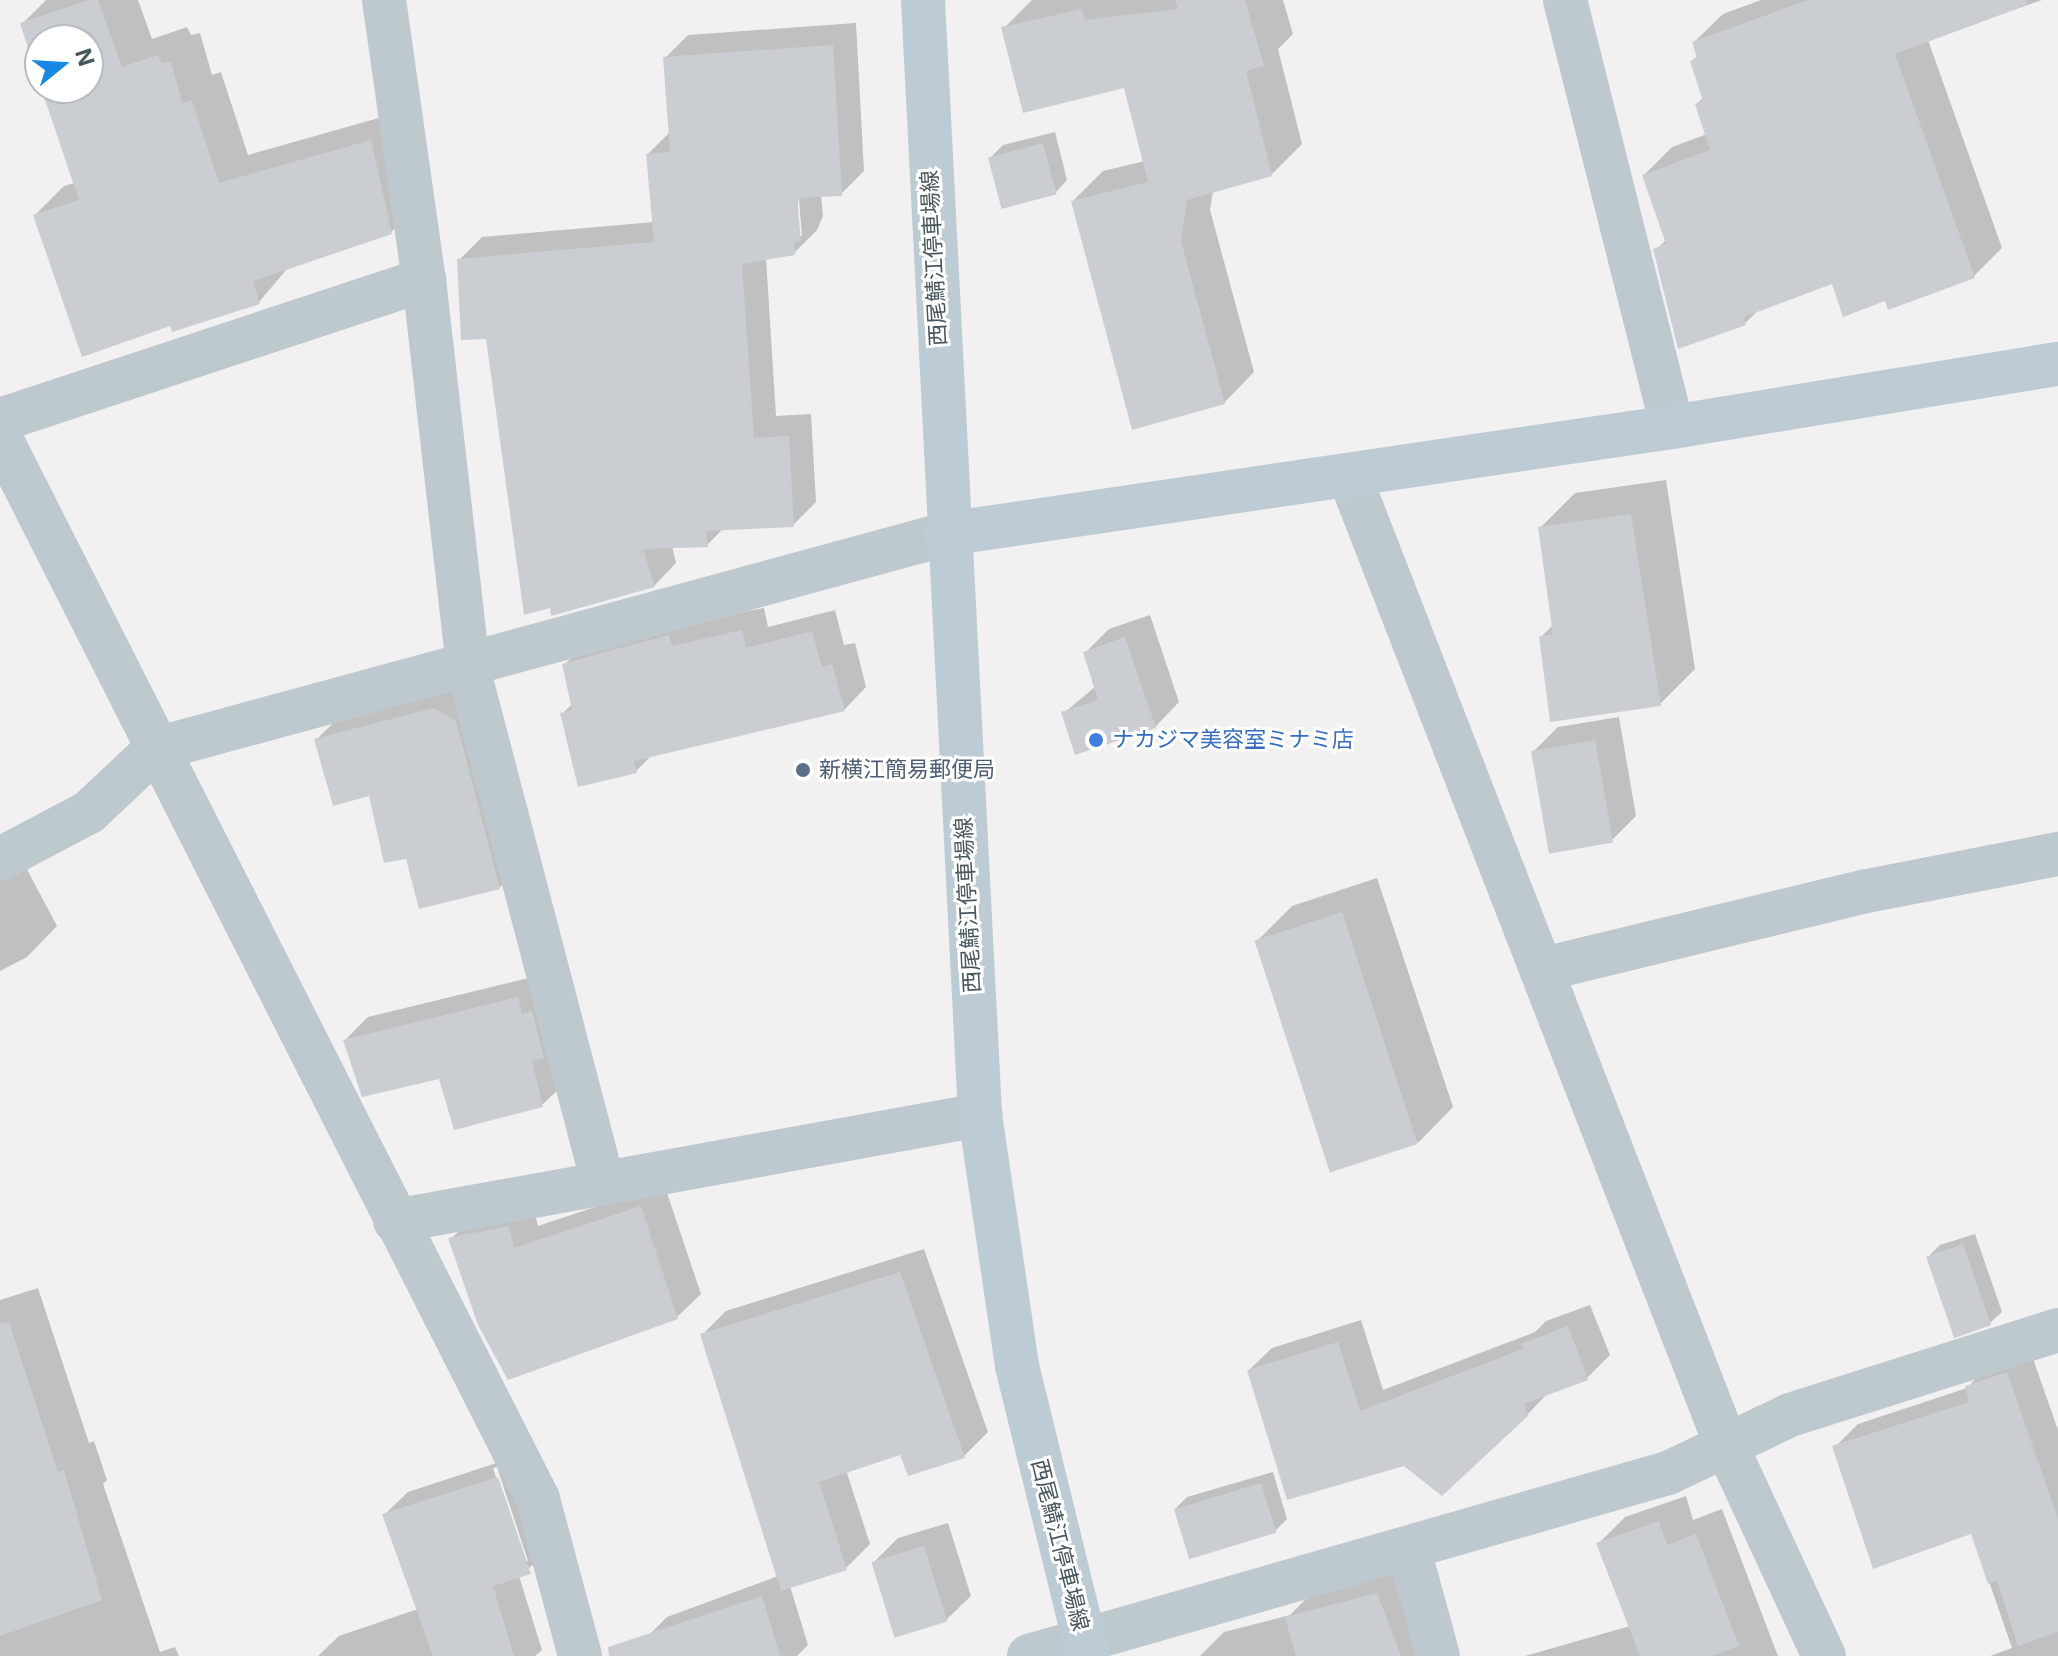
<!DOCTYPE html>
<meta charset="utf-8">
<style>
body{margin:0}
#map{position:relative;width:2058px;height:1656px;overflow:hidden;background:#f2f0f0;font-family:Inter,"Noto Sans JP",sans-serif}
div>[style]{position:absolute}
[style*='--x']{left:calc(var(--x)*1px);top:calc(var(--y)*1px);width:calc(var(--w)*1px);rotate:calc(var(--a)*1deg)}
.shadow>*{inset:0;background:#0003}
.building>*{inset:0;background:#caced2;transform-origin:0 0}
.street>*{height:44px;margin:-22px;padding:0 22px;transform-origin:22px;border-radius:22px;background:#bdc9cf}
.secondary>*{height:44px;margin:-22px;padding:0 22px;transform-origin:22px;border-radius:22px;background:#bdcbd4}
.dots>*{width:22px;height:22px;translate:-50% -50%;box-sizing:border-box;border:4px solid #fff;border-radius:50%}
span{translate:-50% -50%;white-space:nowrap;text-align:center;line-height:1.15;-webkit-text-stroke:6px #fff;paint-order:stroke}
.street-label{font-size:22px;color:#47565e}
.shop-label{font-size:22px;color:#366cbe}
.left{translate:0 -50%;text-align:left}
.service-label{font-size:22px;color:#4e5e75}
.north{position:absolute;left:24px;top:24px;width:80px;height:80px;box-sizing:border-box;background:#fff;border:2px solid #b5bbbf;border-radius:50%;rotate:72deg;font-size:22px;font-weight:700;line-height:32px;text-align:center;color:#47565e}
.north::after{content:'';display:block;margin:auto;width:28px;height:36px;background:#1789e5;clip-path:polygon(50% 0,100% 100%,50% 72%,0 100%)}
</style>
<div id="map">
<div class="shadow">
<i style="clip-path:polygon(46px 0,138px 0,152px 39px,187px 27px,191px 35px,200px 33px,212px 75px,221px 72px,248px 155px,400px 112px,420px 203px,391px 232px,287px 269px,259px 302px,171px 324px,35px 215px,64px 186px,75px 183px,43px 88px,88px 88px,88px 40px,40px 40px,40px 78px,22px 24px)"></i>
<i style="clip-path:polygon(1032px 0,1283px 0,1293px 34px,1278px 49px,1302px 144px,1271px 175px,1213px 191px,1210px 210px,1254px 372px,1224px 403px,1073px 201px,1103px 171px,1145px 161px,1126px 85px,1004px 28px)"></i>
<i style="clip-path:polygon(1761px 0,2042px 0,1928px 40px,2002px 248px,1974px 276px,1886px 299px,1833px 281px,1760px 309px,1745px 323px,1656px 250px,1667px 239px,1644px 175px,1672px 147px,1707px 134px,1697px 104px,1704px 97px,1692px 61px,1698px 55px,1694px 42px,1723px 14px)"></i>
<i style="clip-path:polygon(evenodd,856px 23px,864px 171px,841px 194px,821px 195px,823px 216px,817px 230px,794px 253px,766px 258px,776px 416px,811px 414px,816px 502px,793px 525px,724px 528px,707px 545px,672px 546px,676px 563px,654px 586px,488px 337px,459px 260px,482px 237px,654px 222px,648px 154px,670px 132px,665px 58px,688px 35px,856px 23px,798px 188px,802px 236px,798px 236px,798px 188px)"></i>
<i style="clip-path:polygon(1055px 132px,1067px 180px,1056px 192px,991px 157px,1003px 145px)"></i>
<i style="clip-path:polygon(1666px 480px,1695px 669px,1660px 704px,1541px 637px,1554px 624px,1540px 528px,1575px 493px)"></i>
<i style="clip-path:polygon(764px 608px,768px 627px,835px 610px,844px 645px,855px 643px,866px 687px,844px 710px,652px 755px,636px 771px,562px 714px,573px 703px,564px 665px,587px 642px)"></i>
<i style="clip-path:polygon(1150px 615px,1179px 702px,1155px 727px,1064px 713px,1096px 686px,1085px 653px,1109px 629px)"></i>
<i style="clip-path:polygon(458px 687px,522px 865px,499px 888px,407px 856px,371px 794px,316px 740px,339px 717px)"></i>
<i style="clip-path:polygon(1619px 717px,1636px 816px,1612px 840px,1533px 752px,1558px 727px)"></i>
<i style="clip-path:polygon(21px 858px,57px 926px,27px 957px,0 971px,0 868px)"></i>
<i style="clip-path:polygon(1377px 878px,1453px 1107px,1418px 1143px,1257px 941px,1292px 906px)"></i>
<i style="clip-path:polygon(541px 975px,566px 1082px,542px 1105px,440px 1076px,345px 1040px,368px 1017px)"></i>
<i style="clip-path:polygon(664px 1184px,701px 1294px,677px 1317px,451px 1239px,474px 1216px,532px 1203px,538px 1226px)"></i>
<i style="clip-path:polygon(1975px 1234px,2002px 1312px,1990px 1323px,1928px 1257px,1940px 1245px)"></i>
<i style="clip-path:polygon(924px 1249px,988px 1432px,964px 1456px,902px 1453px,846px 1470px,870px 1544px,846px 1568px,790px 1586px,808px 1645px,797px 1656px,647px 1656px,643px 1641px,667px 1617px,778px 1576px,702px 1335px,726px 1311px)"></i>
<i style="clip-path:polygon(38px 1288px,89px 1443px,94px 1441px,107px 1480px,103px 1484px,160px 1652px,175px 1647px,179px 1656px,0 1656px,0 1300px)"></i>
<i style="clip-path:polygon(1590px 1305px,1610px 1355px,1587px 1378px,1549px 1392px,1527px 1415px,1404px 1464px,1249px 1370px,1272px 1348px,1361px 1320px,1383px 1390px,1535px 1332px,1546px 1321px)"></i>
<i style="clip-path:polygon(2030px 1350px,2058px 1430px,2058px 1656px,1990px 1656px,2012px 1648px,1972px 1532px,1835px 1447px,1858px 1424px,1967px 1388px,1990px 1363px)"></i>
<i style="clip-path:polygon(evenodd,521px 1455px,553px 1549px,519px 1576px,542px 1650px,535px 1656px,318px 1656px,339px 1636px,418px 1609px,384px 1515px,408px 1492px,521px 1455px,497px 1467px,528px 1561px,524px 1561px,493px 1468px,497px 1467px)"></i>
<i style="clip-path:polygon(1273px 1472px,1287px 1519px,1275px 1531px,1175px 1509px,1187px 1497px)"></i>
<i style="clip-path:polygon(1686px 1496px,1693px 1520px,1722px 1509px,1778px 1656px,1525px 1656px,1630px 1626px,1599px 1543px,1625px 1517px)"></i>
<i style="clip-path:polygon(948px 1523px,971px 1596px,946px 1620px,873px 1563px,898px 1538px)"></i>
<i style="clip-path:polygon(1403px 1568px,1439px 1656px,1200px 1656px,1224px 1632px,1290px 1615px,1314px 1591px)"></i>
</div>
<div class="building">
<i style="clip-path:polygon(89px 0,98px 0,122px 67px,158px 55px,162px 63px,171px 61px,182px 103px,192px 100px,219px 183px,371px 140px,392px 234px,253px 281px,260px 304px,172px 332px,170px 326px,82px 357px,33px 215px,79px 200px,41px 88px,88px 88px,88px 40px,40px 40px,40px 85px,20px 23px)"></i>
<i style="clip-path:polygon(1175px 0,1245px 0,1264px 66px,1246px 71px,1272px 176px,1187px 200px,1181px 241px,1225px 404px,1132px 430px,1071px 201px,1148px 182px,1124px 88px,1023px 113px,1001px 27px,1082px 9px,1085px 20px,1178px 9px)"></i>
<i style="clip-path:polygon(1808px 0,2026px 0,2027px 5px,1895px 54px,1975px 278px,1888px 310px,1885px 301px,1843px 317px,1832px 284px,1744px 317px,1746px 325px,1678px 349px,1653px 249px,1666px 244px,1642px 175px,1710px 150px,1695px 104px,1703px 101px,1690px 61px,1697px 58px,1692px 42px)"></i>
<i style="clip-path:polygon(833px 45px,842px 196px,797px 198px,801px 241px,794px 242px,795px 255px,742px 264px,754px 438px,789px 436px,794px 527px,706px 531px,708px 547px,643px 549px,655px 587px,551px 616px,550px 608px,524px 615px,486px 339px,461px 340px,457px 259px,654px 242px,646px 154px,670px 152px,663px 57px)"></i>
<i style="left:1043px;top:143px;width:53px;height:57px;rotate:75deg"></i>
<i style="clip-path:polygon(1631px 514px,1661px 706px,1550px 722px,1539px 636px,1553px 635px,1538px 527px)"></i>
<i style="clip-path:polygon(742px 630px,746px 648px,812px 631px,822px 667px,832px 664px,845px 711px,634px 761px,637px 773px,578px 787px,560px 713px,572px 710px,562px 664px,669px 635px,672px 646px)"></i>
<i style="clip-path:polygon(1125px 637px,1156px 728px,1075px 755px,1061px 712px,1098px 700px,1083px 652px)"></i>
<i style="clip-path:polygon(434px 708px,456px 721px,500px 889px,419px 909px,406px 859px,384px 863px,369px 796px,333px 806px,314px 739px)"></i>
<i style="left:1595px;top:740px;width:104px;height:65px;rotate:80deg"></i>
<i style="left:1342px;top:912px;width:244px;height:92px;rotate:72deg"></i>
<i style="clip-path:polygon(518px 997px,522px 1014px,532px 1011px,544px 1058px,532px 1061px,543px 1107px,454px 1130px,439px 1079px,362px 1097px,343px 1040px)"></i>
<i style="clip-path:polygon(641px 1206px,678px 1319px,508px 1380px,478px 1325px,448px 1238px,509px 1226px,514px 1248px)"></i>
<i style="left:1963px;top:1244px;width:86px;height:39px;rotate:71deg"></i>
<i style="clip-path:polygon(900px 1272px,965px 1458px,908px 1476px,900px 1455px,819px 1482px,847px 1570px,781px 1591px,700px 1334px)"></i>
<i style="clip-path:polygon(9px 1322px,58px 1472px,64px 1470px,102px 1600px,0 1636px,0 1323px)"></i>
<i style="clip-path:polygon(1568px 1326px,1588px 1380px,1524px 1404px,1528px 1416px,1442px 1496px,1404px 1466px,1287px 1500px,1247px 1370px,1338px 1342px,1360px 1411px,1523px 1349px,1521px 1344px)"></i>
<i style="clip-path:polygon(2007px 1372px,2058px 1519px,2058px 1632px,2018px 1646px,1997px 1581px,1988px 1584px,1971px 1534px,1873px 1569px,1832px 1446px,1969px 1402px,1965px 1386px)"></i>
<i style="clip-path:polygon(498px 1477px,531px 1574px,493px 1586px,514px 1656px,433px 1656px,382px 1514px)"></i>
<i style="left:1261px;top:1483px;width:52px;height:91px;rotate:73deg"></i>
<i style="clip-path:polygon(1659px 1521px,1667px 1545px,1696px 1534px,1739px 1646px,1711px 1656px,1640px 1656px,1596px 1543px)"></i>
<i style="left:924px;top:1546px;width:79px;height:55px;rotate:73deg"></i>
<i style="clip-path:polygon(1377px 1593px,1401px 1656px,1296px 1656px,1285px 1617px)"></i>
<i style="clip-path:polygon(762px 1596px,780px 1656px,609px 1656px,608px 1647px)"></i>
</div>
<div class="street">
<i style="--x:384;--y:0;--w:283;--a:81.9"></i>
<i style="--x:424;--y:280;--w:390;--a:83.5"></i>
<i style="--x:468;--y:668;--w:532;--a:75.31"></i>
<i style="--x:1565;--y:0;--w:440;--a:75.9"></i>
<i style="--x:0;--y:420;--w:447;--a:-18.3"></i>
<i style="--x:0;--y:437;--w:1190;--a:63.13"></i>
<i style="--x:538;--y:1499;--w:163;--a:75"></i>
<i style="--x:1349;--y:475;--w:1041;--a:68.76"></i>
<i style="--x:1726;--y:1445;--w:233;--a:65.1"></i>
<i style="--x:0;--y:859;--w:101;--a:-27.8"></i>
<i style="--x:89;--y:812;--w:92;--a:-43.2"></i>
<i style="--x:156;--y:749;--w:819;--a:-15.22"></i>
<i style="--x:1544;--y:969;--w:332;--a:-13.6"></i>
<i style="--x:1867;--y:891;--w:195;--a:-11"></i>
<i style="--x:395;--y:1221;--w:595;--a:-10.27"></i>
<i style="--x:1409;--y:1550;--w:110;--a:74.7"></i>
<i style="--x:1029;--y:1656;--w:665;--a:-15.98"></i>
<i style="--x:1668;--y:1473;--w:135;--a:-25.4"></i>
<i style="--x:1790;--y:1415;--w:281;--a:-17.6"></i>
</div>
<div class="secondary">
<i style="--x:923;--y:0;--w:1116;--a:87.07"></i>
<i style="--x:980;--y:1115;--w:254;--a:81.6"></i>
<i style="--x:1017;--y:1366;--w:299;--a:76.2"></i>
<i style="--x:946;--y:534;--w:734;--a:-8.38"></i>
<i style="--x:1672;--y:427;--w:391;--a:-9.3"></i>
</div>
<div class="dots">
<i style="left:1096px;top:740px;background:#3f7fe0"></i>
<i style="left:803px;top:770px;background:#5c6f8a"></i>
</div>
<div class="street-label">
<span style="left:934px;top:258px;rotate:-93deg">西尾鯖江停車場線</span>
<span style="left:968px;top:905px;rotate:-93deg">西尾鯖江停車場線</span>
<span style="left:1060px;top:1545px;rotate:76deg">西尾鯖江停車場線</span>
</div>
<div class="shop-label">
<span class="left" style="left:1112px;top:740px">ナカジマ美容室ミナミ店</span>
</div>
<div class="service-label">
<span class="left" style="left:819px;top:770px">新横江簡易郵便局</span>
</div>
<div class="north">N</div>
</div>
